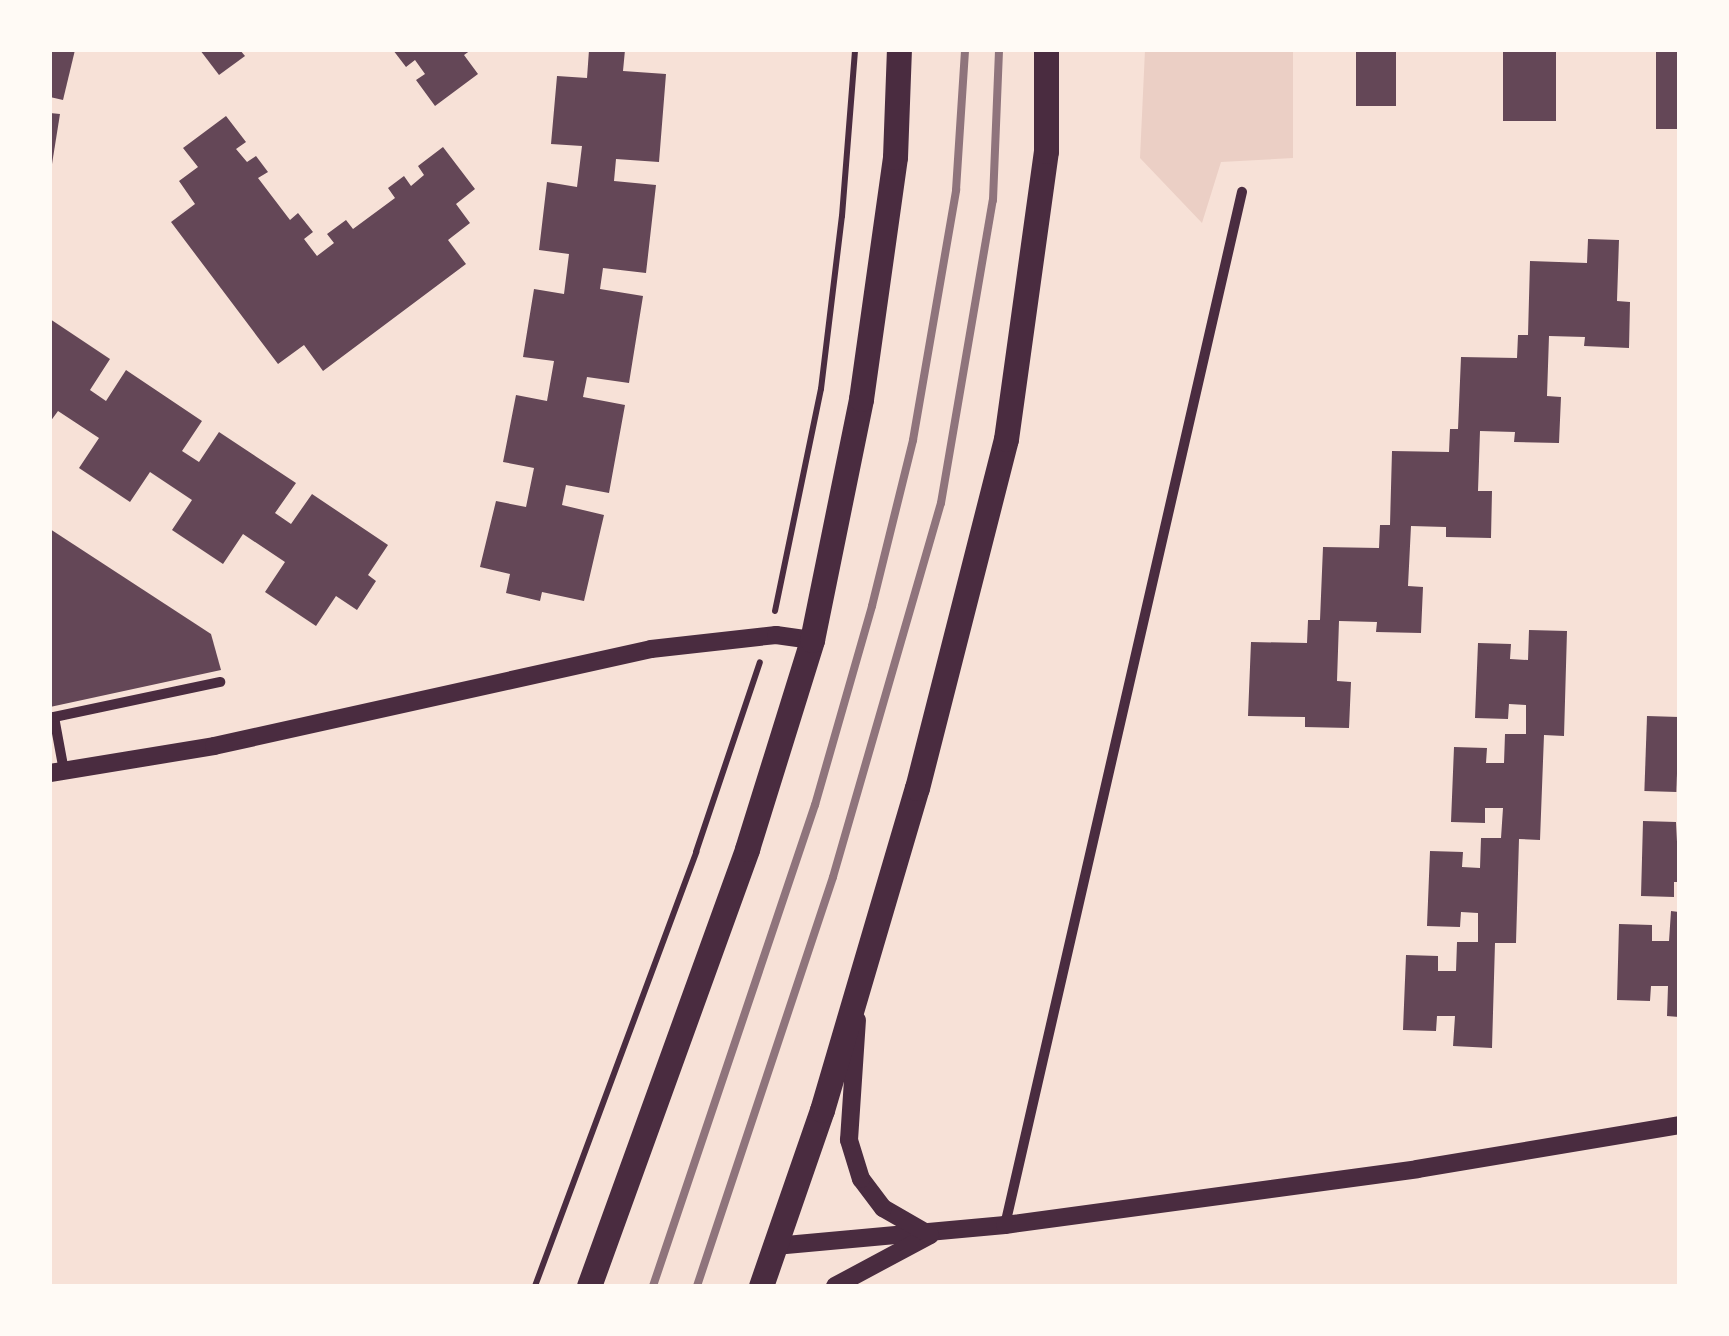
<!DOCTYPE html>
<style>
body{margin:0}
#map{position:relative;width:1729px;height:1336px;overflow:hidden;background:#f7e1d7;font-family:Figtree,sans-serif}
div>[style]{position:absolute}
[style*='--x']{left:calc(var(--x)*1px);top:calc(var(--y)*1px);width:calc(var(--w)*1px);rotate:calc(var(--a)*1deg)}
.green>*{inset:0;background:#ebcfc5}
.building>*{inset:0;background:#644757;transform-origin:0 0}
.path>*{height:6px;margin:-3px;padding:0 3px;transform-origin:3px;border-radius:3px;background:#4a2c40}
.minor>*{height:10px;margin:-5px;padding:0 5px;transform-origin:5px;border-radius:5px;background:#4a2c40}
.tertiary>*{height:18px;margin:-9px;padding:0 9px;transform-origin:9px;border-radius:9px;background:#4a2c40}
.trunk>*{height:25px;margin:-12.5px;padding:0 12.5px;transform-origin:12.5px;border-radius:12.5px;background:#4a2c40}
.rail>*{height:8px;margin:-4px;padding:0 4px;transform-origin:4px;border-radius:4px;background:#8f747c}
span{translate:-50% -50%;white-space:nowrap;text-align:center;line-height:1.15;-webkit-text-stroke:8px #fffaf5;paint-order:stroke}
.frame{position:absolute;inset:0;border:52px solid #fffaf5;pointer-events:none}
</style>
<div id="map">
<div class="green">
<i style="clip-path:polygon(1145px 50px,1293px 50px,1293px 158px,1221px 162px,1202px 223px,1140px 158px)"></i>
</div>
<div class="building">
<i style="clip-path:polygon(50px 50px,75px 50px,63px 100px,50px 97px)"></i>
<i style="clip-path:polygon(200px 50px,240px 50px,245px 56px,219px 75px)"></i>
<i style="clip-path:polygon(393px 50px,471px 50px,464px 55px,478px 74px,435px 106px,416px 80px,425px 74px,415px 60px,406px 67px)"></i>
<i style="clip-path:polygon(589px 50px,625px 50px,623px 71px,666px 74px,659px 162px,616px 159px,614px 181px,656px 185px,646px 273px,603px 268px,600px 289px,643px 296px,629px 383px,587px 377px,583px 397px,625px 405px,609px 493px,566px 485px,562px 505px,604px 515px,584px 601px,542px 592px,540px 601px,506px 593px,510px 574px,480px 567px,496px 501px,526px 507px,534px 468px,503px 462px,516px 395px,547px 401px,554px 361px,523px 357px,534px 289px,564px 294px,569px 254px,539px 250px,547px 182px,577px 187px,582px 146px,551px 144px,557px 76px,587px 78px)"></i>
<i style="left:1356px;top:50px;width:40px;height:56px"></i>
<i style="left:1503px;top:50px;width:53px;height:71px"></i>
<i style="left:1656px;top:50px;width:23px;height:79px"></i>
<i style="clip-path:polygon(50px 113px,60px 114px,52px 164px,50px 164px)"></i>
<i style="clip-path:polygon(226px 116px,246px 142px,236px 149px,247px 162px,256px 156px,268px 172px,258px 178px,290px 220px,298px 213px,313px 232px,304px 239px,317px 256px,334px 243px,327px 234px,346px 220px,353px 229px,395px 198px,388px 188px,404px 176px,411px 186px,424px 175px,418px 166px,443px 147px,475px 189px,456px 204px,470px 223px,448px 240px,466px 264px,323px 371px,304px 345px,278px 364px,171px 222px,195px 204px,179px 181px,198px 167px,183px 148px)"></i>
<i style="clip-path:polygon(1588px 239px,1619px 240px,1617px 301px,1630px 302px,1629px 348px,1584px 346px,1585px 337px,1549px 336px,1547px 396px,1561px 397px,1559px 443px,1514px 442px,1515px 432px,1480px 431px,1478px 491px,1492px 491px,1491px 538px,1446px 537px,1446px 527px,1411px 526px,1408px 586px,1423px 587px,1421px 633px,1376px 632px,1377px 622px,1339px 621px,1337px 681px,1351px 682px,1349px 728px,1305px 727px,1305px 717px,1248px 716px,1251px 642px,1307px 643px,1308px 620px,1320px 620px,1323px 547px,1379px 548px,1380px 525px,1390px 525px,1392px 451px,1449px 452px,1450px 429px,1458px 429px,1461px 357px,1517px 358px,1518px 335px,1528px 335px,1530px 261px,1587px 263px)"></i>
<i style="clip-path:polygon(50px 319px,110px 359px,90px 390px,106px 401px,126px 370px,202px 421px,182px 451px,199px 462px,219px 432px,296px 483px,275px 513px,291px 524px,312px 494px,388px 545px,368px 575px,376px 581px,357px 610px,336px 596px,316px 626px,265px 592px,285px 562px,243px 534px,223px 564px,172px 530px,192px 500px,150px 472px,130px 502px,79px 468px,99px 438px,58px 411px,50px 422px)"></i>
<i style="clip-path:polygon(50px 529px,211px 634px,221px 670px,50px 707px)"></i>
<i style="clip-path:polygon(1529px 630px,1567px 631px,1564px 736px,1544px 735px,1540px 840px,1519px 839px,1516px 943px,1495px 943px,1492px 1048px,1453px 1046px,1455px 1016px,1437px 1016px,1436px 1031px,1403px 1030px,1406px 955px,1438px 956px,1438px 971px,1456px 971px,1457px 942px,1478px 942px,1478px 913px,1461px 912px,1460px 927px,1427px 926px,1430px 851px,1463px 852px,1462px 867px,1480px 868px,1481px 838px,1501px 838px,1503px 808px,1485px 808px,1485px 823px,1451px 822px,1454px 747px,1487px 748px,1486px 763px,1504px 763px,1505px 734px,1526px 734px,1526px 705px,1509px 704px,1508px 719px,1475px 718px,1478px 643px,1511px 644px,1510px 659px,1528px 660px)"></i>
<i style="left:1647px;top:716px;width:32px;height:75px;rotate:2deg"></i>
<i style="clip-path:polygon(1643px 821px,1676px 822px,1679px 882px,1674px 882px,1674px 897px,1641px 896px)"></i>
<i style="clip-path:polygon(1671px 911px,1679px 912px,1679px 1017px,1667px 1016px,1668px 986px,1651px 986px,1650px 1001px,1617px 1000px,1619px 924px,1652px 925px,1652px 941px,1669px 941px)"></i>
</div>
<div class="path">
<i style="--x:775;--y:611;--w:227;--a:-78.3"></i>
<i style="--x:821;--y:389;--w:174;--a:-83.1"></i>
<i style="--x:842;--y:216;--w:167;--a:-85.5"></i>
<i style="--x:535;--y:1286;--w:463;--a:-69.6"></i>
<i style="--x:696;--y:852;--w:200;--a:-71.4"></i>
</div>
<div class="minor">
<i style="--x:64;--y:771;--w:55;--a:-100.5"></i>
<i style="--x:54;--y:717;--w:170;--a:-11.9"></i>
<i style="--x:1005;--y:1225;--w:1060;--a:-77.08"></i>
</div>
<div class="tertiary">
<i style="--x:50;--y:773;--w:166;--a:-9.3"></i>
<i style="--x:214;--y:746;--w:448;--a:-12.5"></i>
<i style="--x:651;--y:649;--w:126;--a:-6.4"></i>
<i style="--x:776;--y:635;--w:36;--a:8"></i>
<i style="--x:775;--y:1246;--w:231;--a:-5.2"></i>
<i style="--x:1005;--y:1225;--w:416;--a:-7.7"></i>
<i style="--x:1417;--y:1169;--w:266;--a:-9.5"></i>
<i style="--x:835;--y:1286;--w:108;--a:-28.2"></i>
<i style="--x:930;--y:1235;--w:54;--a:-150.1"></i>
<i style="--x:883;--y:1208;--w:36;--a:-127"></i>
<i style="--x:861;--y:1179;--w:41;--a:-107.1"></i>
<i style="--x:849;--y:1140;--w:120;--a:-86.2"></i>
</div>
<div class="trunk">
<i style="--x:589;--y:1286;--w:465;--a:-70.1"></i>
<i style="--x:747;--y:849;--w:219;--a:-72.7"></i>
<i style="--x:812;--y:640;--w:246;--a:-78.5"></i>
<i style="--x:861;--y:399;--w:244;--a:-82"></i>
<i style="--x:895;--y:157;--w:107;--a:-87.9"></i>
<i style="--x:761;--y:1286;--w:186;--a:-70.9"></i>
<i style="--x:822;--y:1110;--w:336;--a:-73.6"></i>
<i style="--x:917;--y:788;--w:360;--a:-75.7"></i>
<i style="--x:1006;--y:439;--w:291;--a:-82.1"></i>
<i style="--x:1046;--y:151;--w:101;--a:-90"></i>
</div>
<div class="rail">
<i style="--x:653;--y:1286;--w:508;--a:-71.39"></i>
<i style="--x:815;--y:805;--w:207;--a:-74"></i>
<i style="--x:872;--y:606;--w:171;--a:-76.1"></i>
<i style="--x:913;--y:440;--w:254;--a:-80.2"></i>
<i style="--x:956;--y:190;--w:140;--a:-86.3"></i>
<i style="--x:697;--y:1286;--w:431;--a:-71.6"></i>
<i style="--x:833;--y:877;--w:389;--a:-73.9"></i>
<i style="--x:941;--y:503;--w:307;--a:-80.3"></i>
<i style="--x:993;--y:200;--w:150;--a:-87.7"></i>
</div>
<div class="frame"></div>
</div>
